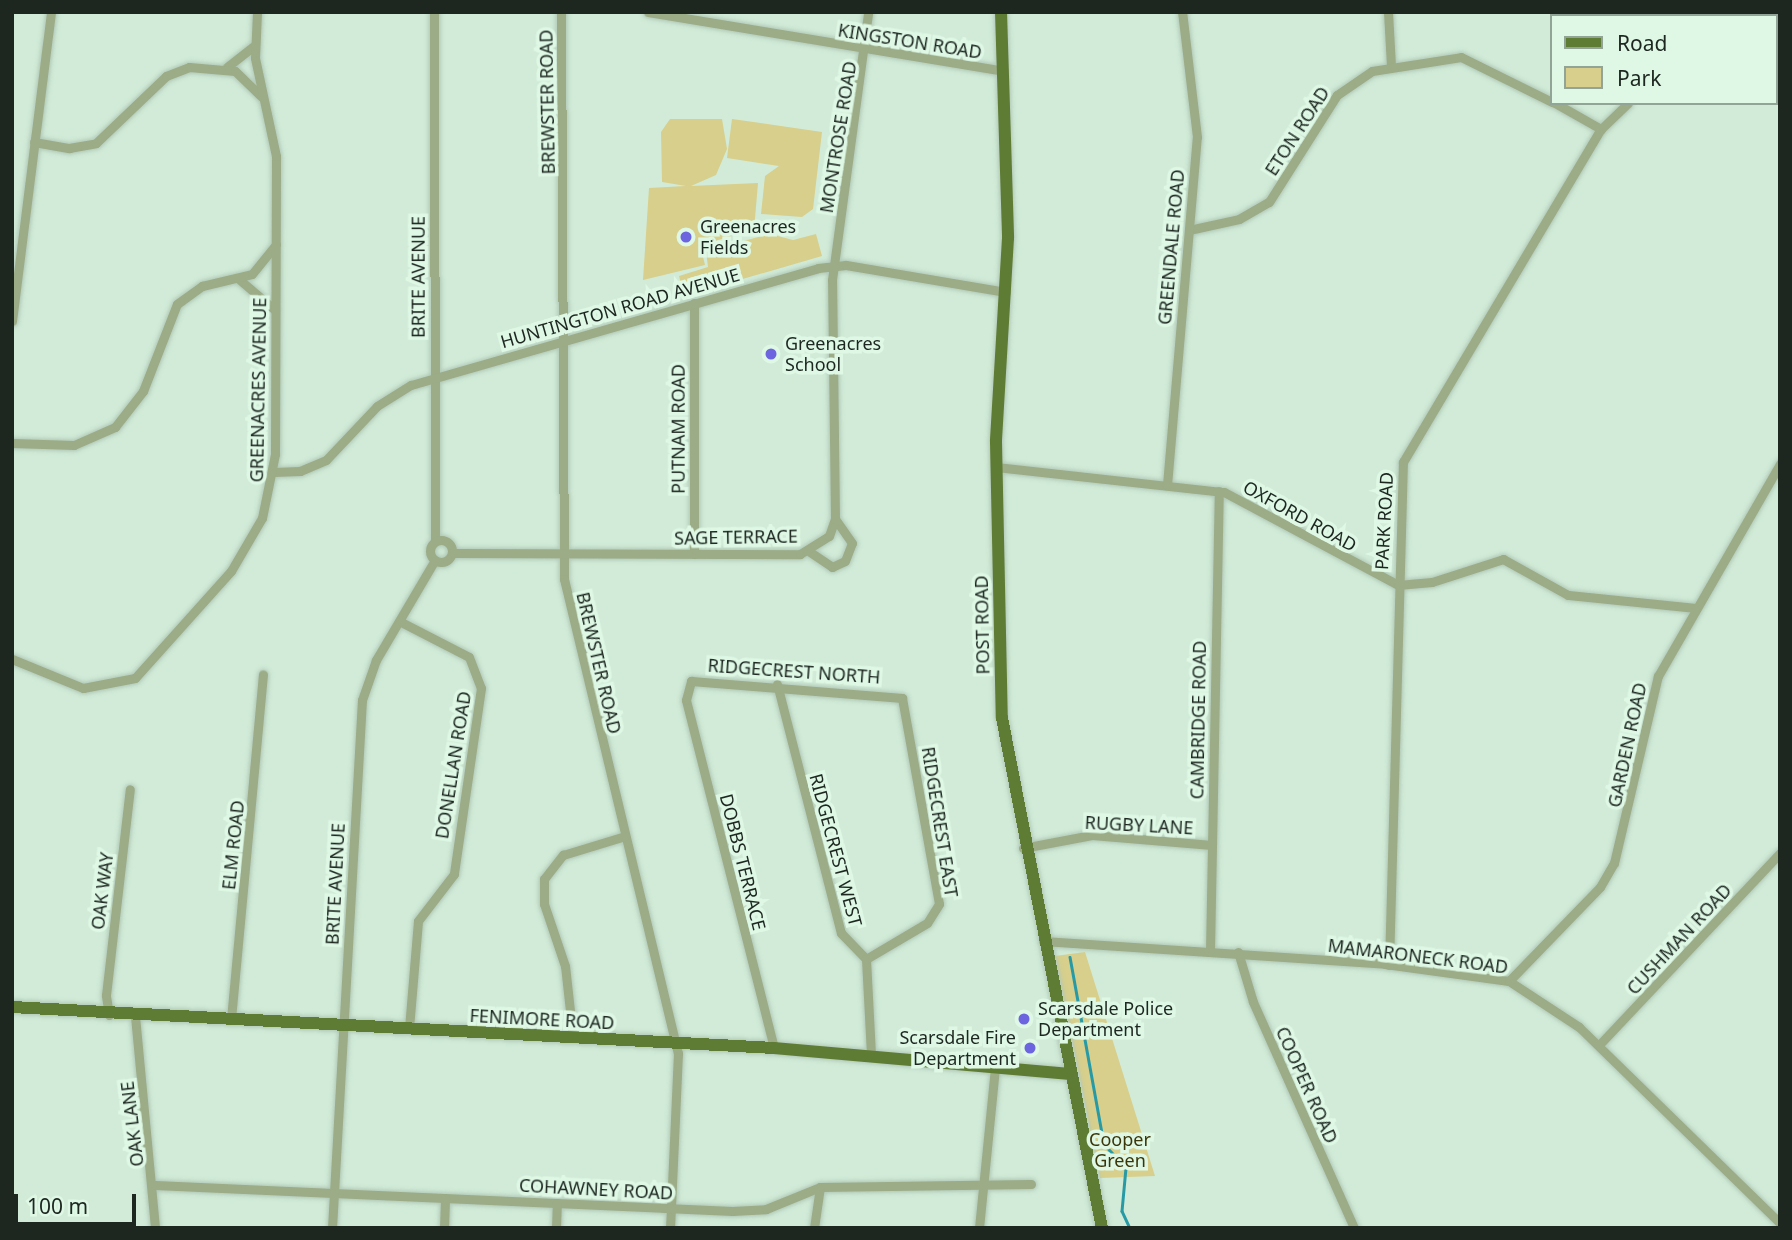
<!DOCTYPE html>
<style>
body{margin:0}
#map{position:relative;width:1792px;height:1240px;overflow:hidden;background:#d1ebd8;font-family:"Noto Sans",sans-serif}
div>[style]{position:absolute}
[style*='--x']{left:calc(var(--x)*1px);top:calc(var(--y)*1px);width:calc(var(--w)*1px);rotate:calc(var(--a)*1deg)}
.green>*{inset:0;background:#d7cf8b}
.stream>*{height:2.5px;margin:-1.25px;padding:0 1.25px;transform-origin:1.25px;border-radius:1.25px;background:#279aa5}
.roads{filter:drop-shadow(0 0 2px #b1c8b7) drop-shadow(0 0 2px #b1c8b7)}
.minor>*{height:9px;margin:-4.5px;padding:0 4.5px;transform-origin:4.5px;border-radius:4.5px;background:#9bac87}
.minor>.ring{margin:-4.5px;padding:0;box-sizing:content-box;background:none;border:9px solid #9bac87;border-radius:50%}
.major>*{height:12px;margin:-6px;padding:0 6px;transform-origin:6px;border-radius:6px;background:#5f7c35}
.dots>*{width:19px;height:19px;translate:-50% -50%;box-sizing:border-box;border:4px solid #def8e5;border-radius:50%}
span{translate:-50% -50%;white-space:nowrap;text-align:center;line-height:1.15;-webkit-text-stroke:7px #def8e5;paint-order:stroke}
.street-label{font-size:18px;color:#1d2720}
.poi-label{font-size:18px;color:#1d2720}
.left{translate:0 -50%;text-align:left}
.right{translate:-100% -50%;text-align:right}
.park-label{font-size:18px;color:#3b360a}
.frame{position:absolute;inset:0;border:14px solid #1d2720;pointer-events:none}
.legend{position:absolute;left:1550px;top:14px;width:228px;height:91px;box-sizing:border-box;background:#def8e5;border:2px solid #91a496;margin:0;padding:9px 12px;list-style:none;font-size:21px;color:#1d2720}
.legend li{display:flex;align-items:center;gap:14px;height:35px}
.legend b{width:35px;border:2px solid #91a496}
.scale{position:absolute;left:14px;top:1194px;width:122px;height:32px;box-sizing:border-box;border:4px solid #1d2720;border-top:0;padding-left:9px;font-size:21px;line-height:24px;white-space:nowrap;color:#1d2720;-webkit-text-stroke:5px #def8e5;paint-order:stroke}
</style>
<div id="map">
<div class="green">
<i style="clip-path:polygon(670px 119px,722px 119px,727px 149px,716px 175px,691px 186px,758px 183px,754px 230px,700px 245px,705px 265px,643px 280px,649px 188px,686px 186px,662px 182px,661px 132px)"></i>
<i style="clip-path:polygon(732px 119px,822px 132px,813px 209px,802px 217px,761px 214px,765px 176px,779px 166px,727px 158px)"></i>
<i style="clip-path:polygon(770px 234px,793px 240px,816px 234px,822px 256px,684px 296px,679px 276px,708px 267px,706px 251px)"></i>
<i style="clip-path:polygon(1085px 952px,1155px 1176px,1100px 1178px,1055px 956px)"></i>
</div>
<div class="stream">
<i style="--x:1070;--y:957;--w:190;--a:79.7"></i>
<i style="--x:1104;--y:1144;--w:33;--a:47"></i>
<i style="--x:1126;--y:1168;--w:43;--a:95.3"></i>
<i style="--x:1122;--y:1211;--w:19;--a:65"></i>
</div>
<div class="roads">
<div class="minor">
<i style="--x:434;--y:12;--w:529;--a:89.89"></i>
<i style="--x:561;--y:12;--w:567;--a:89.7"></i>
<i style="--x:564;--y:579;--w:488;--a:76.5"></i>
<i style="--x:678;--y:1053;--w:175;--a:92.6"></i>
<i style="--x:648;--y:12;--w:360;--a:9.4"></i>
<i style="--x:1388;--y:12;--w:54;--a:86.8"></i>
<i style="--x:1697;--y:16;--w:4;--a:-63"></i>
<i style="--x:227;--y:67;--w:33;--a:-38"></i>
<i style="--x:1555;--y:103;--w:53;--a:29.5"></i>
<i style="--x:34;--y:142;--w:36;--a:10"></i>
<i style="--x:69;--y:148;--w:27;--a:-10"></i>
<i style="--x:96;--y:143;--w:97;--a:-43.7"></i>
<i style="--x:166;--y:76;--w:25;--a:-21"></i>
<i style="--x:189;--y:67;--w:46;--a:5"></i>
<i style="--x:235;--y:71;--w:37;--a:44"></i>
<i style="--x:1189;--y:230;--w:51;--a:-12.4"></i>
<i style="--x:1239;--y:219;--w:34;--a:-30"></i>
<i style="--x:1269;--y:202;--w:127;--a:-57.6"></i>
<i style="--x:1337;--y:95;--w:42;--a:-34.4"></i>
<i style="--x:1372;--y:71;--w:90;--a:-8.9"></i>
<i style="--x:1461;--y:57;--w:102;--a:26.3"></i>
<i style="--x:240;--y:280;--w:46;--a:40.6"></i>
<i style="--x:694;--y:303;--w:251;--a:90"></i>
<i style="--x:12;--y:321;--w:311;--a:-82.8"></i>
<i style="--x:12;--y:443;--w:62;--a:1.8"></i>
<i style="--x:74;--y:445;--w:45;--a:-23.7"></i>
<i style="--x:115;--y:427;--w:46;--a:-52.1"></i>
<i style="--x:143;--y:391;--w:93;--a:-68.7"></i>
<i style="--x:177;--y:304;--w:31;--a:-36"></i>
<i style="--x:202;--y:286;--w:51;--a:-13.5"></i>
<i style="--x:252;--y:274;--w:38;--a:-51"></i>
<i style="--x:996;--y:467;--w:229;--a:6.3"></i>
<i style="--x:1224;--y:492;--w:197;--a:28.1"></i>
<i style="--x:1398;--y:585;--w:34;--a:-5"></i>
<i style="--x:1432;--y:582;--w:75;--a:-17.9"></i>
<i style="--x:1503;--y:559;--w:74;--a:29"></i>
<i style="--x:1568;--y:595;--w:129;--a:5.8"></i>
<i style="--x:274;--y:472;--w:26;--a:-2"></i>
<i style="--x:300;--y:471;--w:28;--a:-23"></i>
<i style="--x:326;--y:460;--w:74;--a:-46.6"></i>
<i style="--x:377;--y:406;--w:40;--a:-32"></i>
<i style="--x:411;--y:385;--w:423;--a:-16"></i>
<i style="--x:818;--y:268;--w:28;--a:-6"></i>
<i style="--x:846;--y:265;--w:162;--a:9.6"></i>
<i style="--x:1167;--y:485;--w:349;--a:-85.1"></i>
<i style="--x:1197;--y:137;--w:126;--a:-96.8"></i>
<i class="ring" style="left:430px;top:540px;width:13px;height:13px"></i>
<i style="--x:810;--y:552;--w:27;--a:34"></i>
<i style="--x:832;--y:567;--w:14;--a:-25"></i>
<i style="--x:845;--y:561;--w:19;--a:-69"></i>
<i style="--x:852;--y:543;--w:29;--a:-125"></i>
<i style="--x:452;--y:553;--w:348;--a:0.2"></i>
<i style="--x:800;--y:554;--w:34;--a:-32"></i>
<i style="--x:829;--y:536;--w:18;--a:-71"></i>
<i style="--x:835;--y:519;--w:239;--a:-90.7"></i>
<i style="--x:832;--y:280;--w:270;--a:-82.3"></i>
<i style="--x:401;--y:622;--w:76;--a:27.2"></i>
<i style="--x:469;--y:657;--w:33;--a:69"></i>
<i style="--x:481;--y:688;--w:188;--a:98.3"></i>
<i style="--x:454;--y:874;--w:59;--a:127.5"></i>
<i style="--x:418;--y:921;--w:108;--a:94.8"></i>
<i style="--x:12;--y:659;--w:77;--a:22.2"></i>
<i style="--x:83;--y:688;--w:53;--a:-10.9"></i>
<i style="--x:135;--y:678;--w:144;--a:-48.1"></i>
<i style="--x:231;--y:571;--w:61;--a:-59.7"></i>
<i style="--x:262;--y:518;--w:65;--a:-78.5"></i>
<i style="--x:275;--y:454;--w:298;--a:-89.8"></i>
<i style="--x:276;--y:156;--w:100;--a:-102.1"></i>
<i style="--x:255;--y:58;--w:46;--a:-87.5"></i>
<i style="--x:777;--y:684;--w:257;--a:75.6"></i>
<i style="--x:841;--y:933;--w:36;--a:46"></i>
<i style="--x:1023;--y:848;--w:70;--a:-10.7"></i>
<i style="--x:1092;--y:835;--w:120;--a:4.8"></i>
<i style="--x:1043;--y:941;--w:343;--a:3.8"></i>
<i style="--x:1385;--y:964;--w:125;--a:7.8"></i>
<i style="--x:1509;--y:981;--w:84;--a:33.3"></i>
<i style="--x:1579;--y:1027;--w:281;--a:44.3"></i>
<i style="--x:1210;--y:951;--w:460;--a:-88.9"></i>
<i style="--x:1238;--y:952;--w:52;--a:73.3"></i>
<i style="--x:1253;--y:1002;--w:248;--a:65.9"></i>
<i style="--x:866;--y:959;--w:97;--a:87"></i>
<i style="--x:1389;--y:965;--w:503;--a:-88.41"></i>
<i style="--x:1403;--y:462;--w:387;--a:-59.3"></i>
<i style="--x:1601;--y:129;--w:37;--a:-44"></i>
<i style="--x:1509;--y:981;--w:131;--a:-45.9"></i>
<i style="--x:1600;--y:887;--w:28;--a:-60"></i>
<i style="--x:1614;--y:863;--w:192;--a:-76.8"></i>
<i style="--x:1658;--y:676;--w:245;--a:-60.1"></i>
<i style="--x:109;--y:1015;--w:20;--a:-99"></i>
<i style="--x:106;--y:995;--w:207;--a:-83.4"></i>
<i style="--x:135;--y:1016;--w:213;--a:84.6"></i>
<i style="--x:231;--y:1019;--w:346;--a:-84.7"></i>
<i style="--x:573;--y:1038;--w:72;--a:-96.3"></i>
<i style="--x:565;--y:966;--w:65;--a:-108.7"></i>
<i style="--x:544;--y:904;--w:25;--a:-90"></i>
<i style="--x:544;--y:879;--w:31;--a:-52"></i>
<i style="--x:563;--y:855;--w:65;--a:-17"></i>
<i style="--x:1599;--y:1045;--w:264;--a:-46.7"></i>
<i style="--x:774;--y:1048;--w:359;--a:-104.2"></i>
<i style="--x:686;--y:700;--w:20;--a:-75"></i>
<i style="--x:691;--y:681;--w:212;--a:4.6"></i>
<i style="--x:902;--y:698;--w:209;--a:79.8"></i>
<i style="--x:939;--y:904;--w:22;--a:122"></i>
<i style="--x:927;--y:923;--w:71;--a:149.5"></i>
<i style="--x:155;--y:1185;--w:578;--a:2.58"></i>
<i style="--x:732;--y:1211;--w:34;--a:-3"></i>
<i style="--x:766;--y:1209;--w:58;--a:-22.2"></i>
<i style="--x:820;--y:1187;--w:211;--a:-0.8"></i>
<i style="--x:332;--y:1228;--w:529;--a:-86.75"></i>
<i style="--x:362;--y:700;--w:42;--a:-70.7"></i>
<i style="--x:376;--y:660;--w:116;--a:-59.5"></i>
<i style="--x:444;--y:1228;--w:30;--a:-88"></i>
<i style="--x:556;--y:1228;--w:25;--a:-88"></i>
<i style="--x:814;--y:1228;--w:41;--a:-81.7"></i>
<i style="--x:979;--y:1228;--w:161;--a:-84.3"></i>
</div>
<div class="major">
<i style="--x:1001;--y:12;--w:226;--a:88.2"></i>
<i style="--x:1008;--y:238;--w:204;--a:93.4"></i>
<i style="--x:996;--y:442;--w:276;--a:88.8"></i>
<i style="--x:1002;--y:718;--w:520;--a:78.91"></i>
<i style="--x:12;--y:1007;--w:763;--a:3.08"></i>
<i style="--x:774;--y:1048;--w:297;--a:5"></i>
</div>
</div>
<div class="dots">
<i style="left:686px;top:237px;background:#6c65df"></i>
<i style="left:771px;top:354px;background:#6c65df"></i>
<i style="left:1024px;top:1019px;background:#6c65df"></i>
<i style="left:1030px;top:1048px;background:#6c65df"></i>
</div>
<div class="street-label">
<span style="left:910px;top:41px;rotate:9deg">KINGSTON ROAD</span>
<span style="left:547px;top:102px;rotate:-91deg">BREWSTER ROAD</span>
<span style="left:1297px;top:131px;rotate:-57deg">ETON ROAD</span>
<span style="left:838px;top:137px;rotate:-81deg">MONTROSE ROAD</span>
<span style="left:1171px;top:247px;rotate:-85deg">GREENDALE ROAD</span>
<span style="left:418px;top:277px;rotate:-90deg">BRITE AVENUE</span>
<span style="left:620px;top:308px;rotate:-16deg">HUNTINGTON ROAD AVENUE</span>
<span style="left:258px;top:390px;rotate:-89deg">GREENACRES AVENUE</span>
<span style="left:678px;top:429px;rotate:-90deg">PUTNAM ROAD</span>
<span style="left:1300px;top:516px;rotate:29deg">OXFORD ROAD</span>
<span style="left:1384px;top:521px;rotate:-87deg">PARK ROAD</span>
<span style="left:736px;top:537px;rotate:-1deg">SAGE TERRACE</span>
<span style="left:982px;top:625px;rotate:-91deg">POST ROAD</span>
<span style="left:599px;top:663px;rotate:77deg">BREWSTER ROAD</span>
<span style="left:794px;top:671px;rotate:4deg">RIDGECREST NORTH</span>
<span style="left:1198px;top:720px;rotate:-89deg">CAMBRIDGE ROAD</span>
<span style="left:1627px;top:745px;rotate:-78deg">GARDEN ROAD</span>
<span style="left:453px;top:765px;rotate:-81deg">DONELLAN ROAD</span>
<span style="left:940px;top:822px;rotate:81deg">RIDGECREST EAST</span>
<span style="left:1139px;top:825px;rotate:3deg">RUGBY LANE</span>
<span style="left:233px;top:845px;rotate:-84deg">ELM ROAD</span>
<span style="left:836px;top:850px;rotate:75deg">RIDGECREST WEST</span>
<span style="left:743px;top:862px;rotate:76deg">DOBBS TERRACE</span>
<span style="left:335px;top:884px;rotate:-87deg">BRITE AVENUE</span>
<span style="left:102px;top:891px;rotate:-83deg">OAK WAY</span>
<span style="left:1679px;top:939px;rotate:-47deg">CUSHMAN ROAD</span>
<span style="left:1418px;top:956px;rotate:7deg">MAMARONECK ROAD</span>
<span style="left:542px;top:1019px;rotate:3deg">FENIMORE ROAD</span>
<span style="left:1307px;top:1085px;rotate:66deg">COOPER ROAD</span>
<span style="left:132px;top:1124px;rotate:-97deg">OAK LANE</span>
<span style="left:596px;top:1189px;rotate:3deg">COHAWNEY ROAD</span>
</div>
<div class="poi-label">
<span class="left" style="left:700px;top:237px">Greenacres<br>Fields</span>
<span class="left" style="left:785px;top:354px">Greenacres<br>School</span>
<span class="left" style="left:1038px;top:1019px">Scarsdale Police<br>Department</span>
<span class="right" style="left:1016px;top:1048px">Scarsdale Fire<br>Department</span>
</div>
<div class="park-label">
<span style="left:1120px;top:1150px">Cooper<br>Green</span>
</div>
<div class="frame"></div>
<ul class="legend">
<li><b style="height:9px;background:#5f7c35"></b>Road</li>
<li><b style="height:19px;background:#d7cf8b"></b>Park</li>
</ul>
<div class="scale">100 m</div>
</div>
